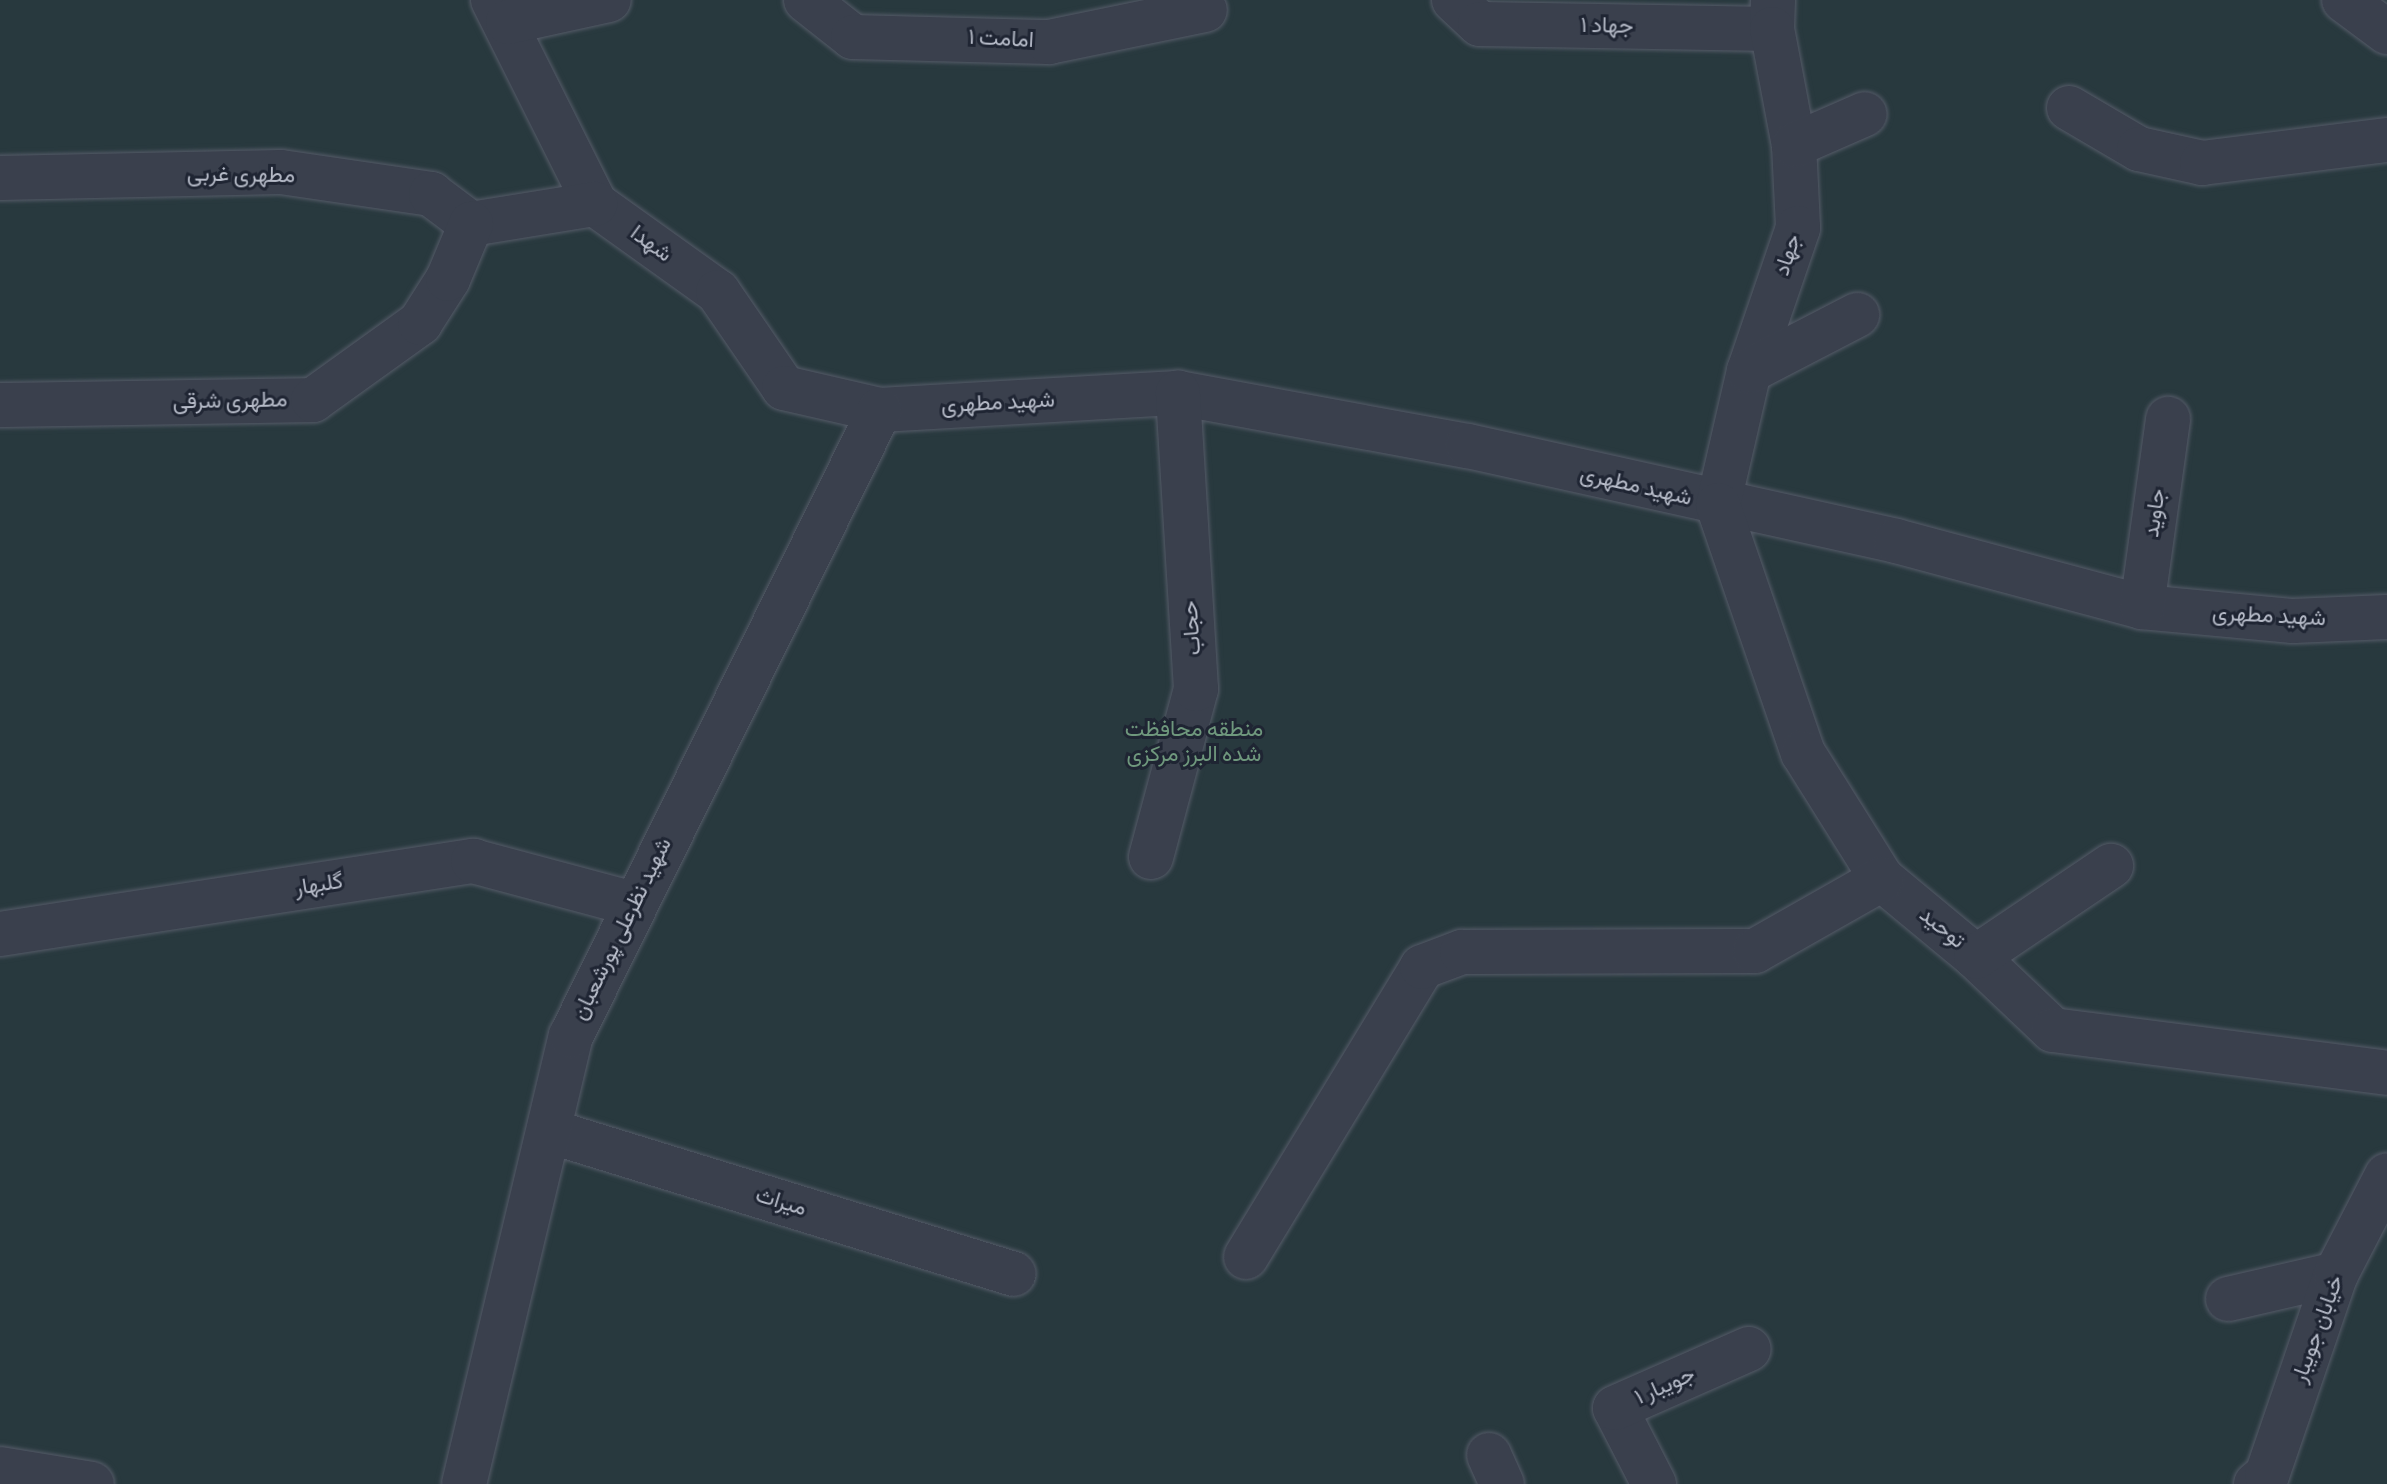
<!DOCTYPE html>
<meta charset="utf-8">
<style>
body{margin:0}
#map{position:relative;width:2387px;height:1484px;overflow:hidden;background:#262d3d;font-family:"Source Sans 3",Vazirmatn,sans-serif}
div>[style]{position:absolute}
[style*='--x']{left:calc(var(--x)*1px);top:calc(var(--y)*1px);width:calc(var(--w)*1px);rotate:calc(var(--a)*1deg)}
.green>*{inset:0;background:#28393e;transform-origin:0 0}
.roads{filter:drop-shadow(0 0 2px #555b68) drop-shadow(0 0 2px #555b68)}
.minor>*{height:44px;margin:-22px;padding:0 22px;transform-origin:22px;border-radius:22px;background:#3a404d}
span{translate:-50% -50%;white-space:nowrap;text-align:center;line-height:1.15;-webkit-text-stroke:6px #1f2533;paint-order:stroke}
.street-label{font-size:22px;color:#b6bbc8}
.park-label{font-size:22px;color:#6f987d}
</style>
<div id="map">
<div class="green">
<i style="left:0;top:0;width:2387px;height:1484px"></i>
</div>
<div class="roads">
<div class="minor">
<i style="--x:493;--y:0;--w:228;--a:63.4"></i>
<i style="--x:595;--y:204;--w:151;--a:35.6"></i>
<i style="--x:718;--y:292;--w:116;--a:55.5"></i>
<i style="--x:784;--y:388;--w:98;--a:12.9"></i>
<i style="--x:880;--y:410;--w:298;--a:-3.3"></i>
<i style="--x:1178;--y:393;--w:295;--a:10.4"></i>
<i style="--x:1468;--y:446;--w:438;--a:12.5"></i>
<i style="--x:1896;--y:541;--w:255;--a:15"></i>
<i style="--x:2142;--y:607;--w:152;--a:5.3"></i>
<i style="--x:2293;--y:621;--w:94;--a:-2.4"></i>
<i style="--x:806;--y:0;--w:60;--a:38.2"></i>
<i style="--x:853;--y:37;--w:196;--a:1.5"></i>
<i style="--x:1049;--y:42;--w:159;--a:-11.6"></i>
<i style="--x:1454;--y:0;--w:35;--a:43"></i>
<i style="--x:1480;--y:24;--w:292;--a:1"></i>
<i style="--x:1773;--y:0;--w:29;--a:92"></i>
<i style="--x:1772;--y:29;--w:118;--a:79.3"></i>
<i style="--x:1794;--y:145;--w:83;--a:87.2"></i>
<i style="--x:1798;--y:228;--w:151;--a:108.9"></i>
<i style="--x:1749;--y:371;--w:138;--a:103"></i>
<i style="--x:1718;--y:505;--w:262;--a:71.1"></i>
<i style="--x:1803;--y:753;--w:149;--a:57.9"></i>
<i style="--x:1882;--y:879;--w:122;--a:39.7"></i>
<i style="--x:1976;--y:957;--w:106;--a:43.5"></i>
<i style="--x:2053;--y:1030;--w:337;--a:7.3"></i>
<i style="--x:2344;--y:0;--w:54;--a:36.7"></i>
<i style="--x:508;--y:22;--w:103;--a:-12.3"></i>
<i style="--x:2069;--y:108;--w:81;--a:30.4"></i>
<i style="--x:2139;--y:149;--w:65;--a:12.5"></i>
<i style="--x:2202;--y:163;--w:186;--a:-7.1"></i>
<i style="--x:1794;--y:145;--w:77;--a:-23.6"></i>
<i style="--x:0;--y:178;--w:281;--a:-1.2"></i>
<i style="--x:281;--y:172;--w:152;--a:8.3"></i>
<i style="--x:431;--y:194;--w:50;--a:36.9"></i>
<i style="--x:471;--y:224;--w:126;--a:-9.2"></i>
<i style="--x:1749;--y:371;--w:122;--a:-27.4"></i>
<i style="--x:0;--y:405;--w:313;--a:-0.9"></i>
<i style="--x:313;--y:400;--w:132;--a:-35.7"></i>
<i style="--x:420;--y:323;--w:52;--a:-57.5"></i>
<i style="--x:448;--y:279;--w:60;--a:-67.3"></i>
<i style="--x:2142;--y:607;--w:190;--a:-82.1"></i>
<i style="--x:1151;--y:857;--w:174;--a:-75"></i>
<i style="--x:1196;--y:689;--w:297;--a:-93.5"></i>
<i style="--x:0;--y:934;--w:479;--a:-8.8"></i>
<i style="--x:473;--y:861;--w:167;--a:15"></i>
<i style="--x:1976;--y:957;--w:163;--a:-34"></i>
<i style="--x:549;--y:1131;--w:486;--a:17.1"></i>
<i style="--x:1246;--y:1257;--w:339;--a:-58.7"></i>
<i style="--x:1422;--y:967;--w:43;--a:-20.6"></i>
<i style="--x:1462;--y:952;--w:293;--a:-0.2"></i>
<i style="--x:1755;--y:951;--w:146;--a:-29.6"></i>
<i style="--x:2228;--y:1299;--w:111;--a:-13"></i>
<i style="--x:1489;--y:1455;--w:32;--a:66"></i>
<i style="--x:0;--y:1469;--w:93;--a:9.3"></i>
<i style="--x:464;--y:1484;--w:461;--a:-76.6"></i>
<i style="--x:571;--y:1036;--w:698;--a:-63.73"></i>
<i style="--x:1654;--y:1484;--w:85;--a:-117.2"></i>
<i style="--x:1615;--y:1408;--w:146;--a:-23.8"></i>
<i style="--x:2256;--y:1484;--w:14;--a:-39"></i>
<i style="--x:2267;--y:1475;--w:213;--a:-71.1"></i>
<i style="--x:2336;--y:1274;--w:111;--a:-62.7"></i>
</div>
</div>
<div class="street-label">
<span style="left:1607px;top:26px;rotate:1deg">جهاد ۱</span>
<span style="left:1001px;top:39px;rotate:3deg">امامت ۱</span>
<span style="left:241px;top:175px;rotate:1deg">مطهری غربی</span>
<span style="left:651px;top:244px;rotate:36deg">شهدا</span>
<span style="left:1788px;top:255px;rotate:-72deg">جهاد</span>
<span style="left:230px;top:401px;rotate:-1deg">مطهری شرقی</span>
<span style="left:998px;top:403px;rotate:-3deg">شهید مطهری</span>
<span style="left:1636px;top:486px;rotate:13deg">شهید مطهری</span>
<span style="left:2155px;top:513px;rotate:-82deg">جاوید</span>
<span style="left:2269px;top:616px;rotate:3deg">شهید مطهری</span>
<span style="left:1192px;top:628px;rotate:-94deg">حجاب</span>
<span style="left:319px;top:885px;rotate:-9deg">گلبهار</span>
<span style="left:1942px;top:928px;rotate:39deg">توحید</span>
<span style="left:622px;top:929px;rotate:-64deg">شهید نظرعلی پورشعبان</span>
<span style="left:781px;top:1202px;rotate:17deg">میراث</span>
<span style="left:2318px;top:1329px;rotate:-70deg">خیابان جویبار</span>
<span style="left:1665px;top:1386px;rotate:-24deg">جویبار ۱</span>
</div>
<div class="park-label">
<span style="left:1194px;top:742px">منطقه محافظت<br>شده البرز مرکزی</span>
</div>
</div>
